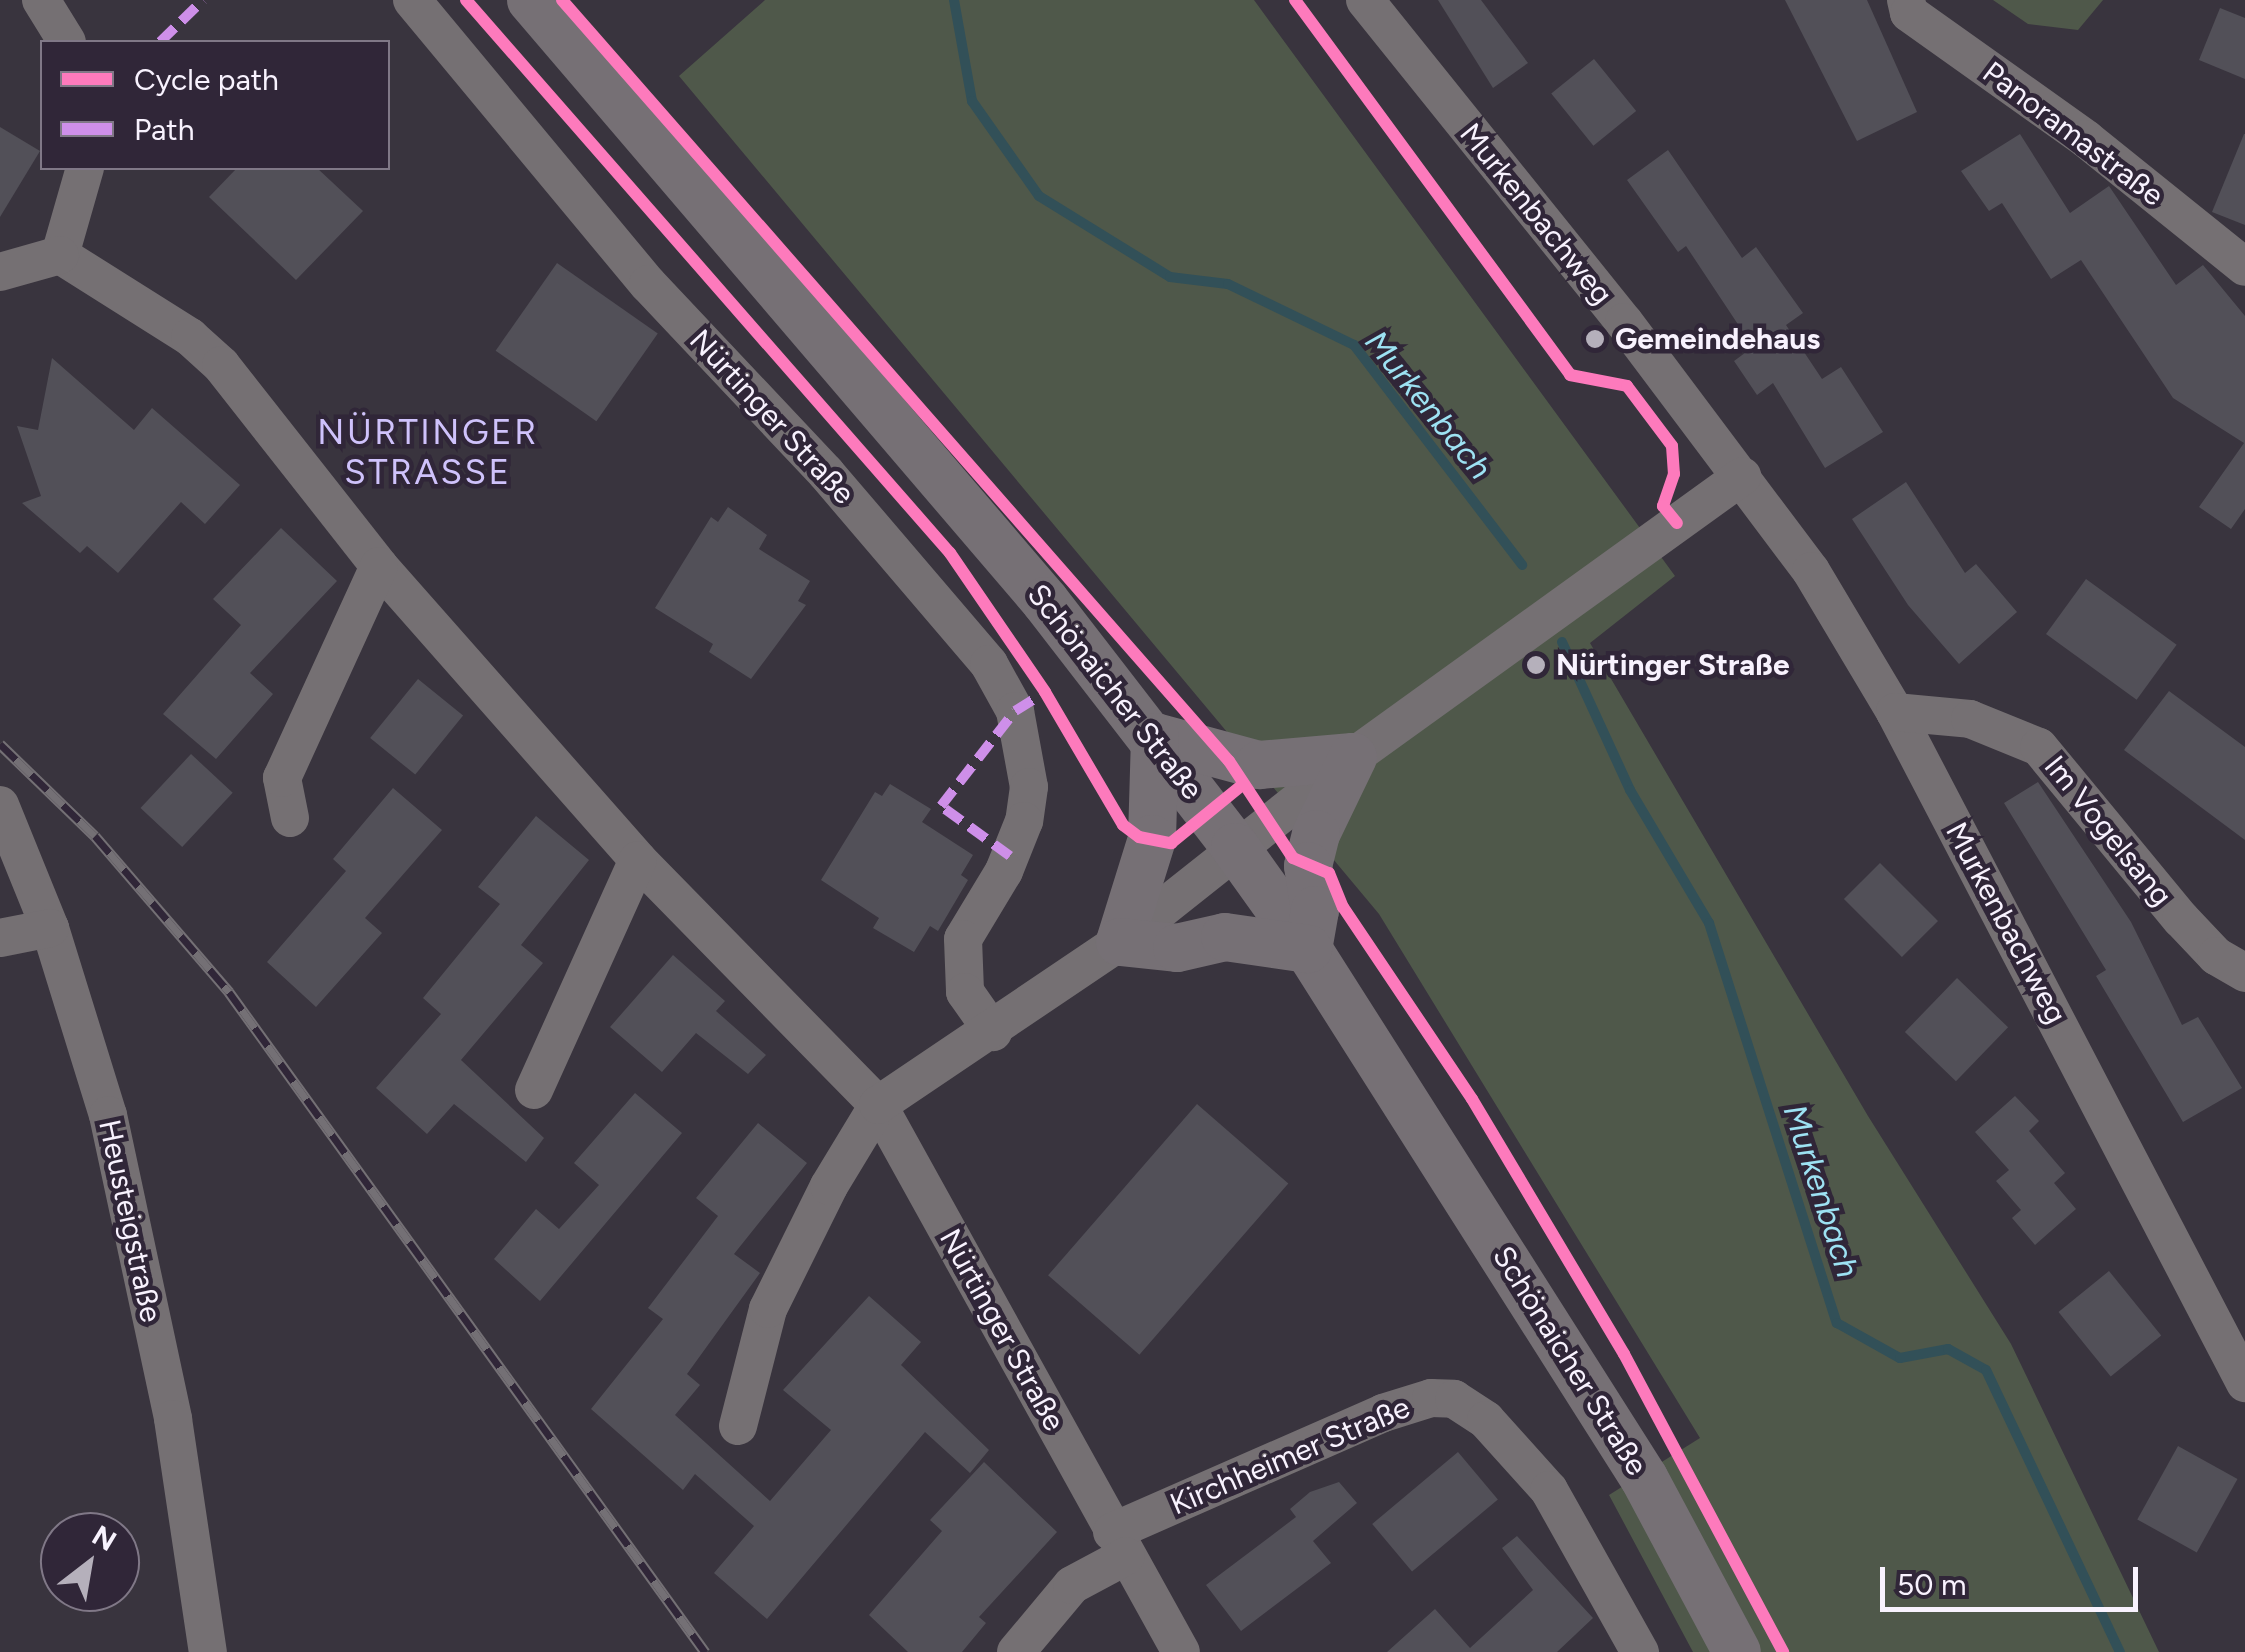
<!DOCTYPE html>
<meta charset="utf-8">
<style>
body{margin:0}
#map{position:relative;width:2245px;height:1652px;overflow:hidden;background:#39343e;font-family:Figtree,sans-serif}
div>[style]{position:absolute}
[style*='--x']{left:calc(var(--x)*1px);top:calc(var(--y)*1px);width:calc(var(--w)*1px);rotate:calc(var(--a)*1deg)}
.green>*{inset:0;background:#4f584a}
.stream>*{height:10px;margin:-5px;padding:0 5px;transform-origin:5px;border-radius:5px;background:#325058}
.building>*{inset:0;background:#525058;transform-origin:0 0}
.minor>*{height:38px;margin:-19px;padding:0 19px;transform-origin:19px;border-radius:19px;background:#757073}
.major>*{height:48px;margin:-24px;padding:0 24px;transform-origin:24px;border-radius:24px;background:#767075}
.rail>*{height:11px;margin-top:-5.5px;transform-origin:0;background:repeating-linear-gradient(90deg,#302638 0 22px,#747075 0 44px);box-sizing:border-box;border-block:2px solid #747075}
.quiet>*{height:10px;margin-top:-5px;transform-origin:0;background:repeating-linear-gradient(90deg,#ce8fe9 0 20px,transparent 0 30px)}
.cycleway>*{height:12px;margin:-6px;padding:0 6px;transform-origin:6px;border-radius:6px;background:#fd7abc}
.dots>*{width:28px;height:28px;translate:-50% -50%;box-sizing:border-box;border:5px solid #302638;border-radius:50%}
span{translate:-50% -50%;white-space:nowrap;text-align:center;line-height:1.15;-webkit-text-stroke:9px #302638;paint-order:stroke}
.street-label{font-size:30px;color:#f8f2fe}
.poi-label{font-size:30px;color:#f8f2fe;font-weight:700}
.left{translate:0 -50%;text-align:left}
.water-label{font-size:32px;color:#9de2f3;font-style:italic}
.quarter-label{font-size:35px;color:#cfc2fb;letter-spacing:2.5px}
.legend{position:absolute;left:40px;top:40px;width:350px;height:130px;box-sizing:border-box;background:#302638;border:2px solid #807887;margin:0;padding:12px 18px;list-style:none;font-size:30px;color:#f8f2fe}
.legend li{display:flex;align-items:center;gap:20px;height:50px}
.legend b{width:50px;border:2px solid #807887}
.north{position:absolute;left:40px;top:1512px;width:100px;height:100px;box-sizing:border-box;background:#302638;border:2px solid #807887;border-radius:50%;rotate:31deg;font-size:28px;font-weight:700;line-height:40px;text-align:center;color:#f8f2fe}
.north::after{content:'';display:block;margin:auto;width:35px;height:45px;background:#b5b0bb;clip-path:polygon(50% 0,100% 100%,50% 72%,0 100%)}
.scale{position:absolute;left:1880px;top:1567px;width:258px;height:45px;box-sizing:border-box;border:5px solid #f8f2fe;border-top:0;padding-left:12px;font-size:30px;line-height:35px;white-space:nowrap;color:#f8f2fe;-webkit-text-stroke:8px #302638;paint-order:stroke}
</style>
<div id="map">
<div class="green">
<i style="clip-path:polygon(765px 0,1254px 0,1675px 576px,1590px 643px,1868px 1116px,2011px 1344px,2159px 1652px,1693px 1652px,1609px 1495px,1700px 1438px,1379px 914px,679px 76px)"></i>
<i style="clip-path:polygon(1993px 0,2103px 0,2078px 30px,2028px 24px)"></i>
</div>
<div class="stream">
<i style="--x:954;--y:0;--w:103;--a:79.9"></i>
<i style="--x:972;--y:101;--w:116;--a:54.8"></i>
<i style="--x:1039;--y:196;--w:154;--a:31.7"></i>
<i style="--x:1170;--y:277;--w:58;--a:6.9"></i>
<i style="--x:1228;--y:284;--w:140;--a:25.8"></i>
<i style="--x:1354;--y:345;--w:277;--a:52.6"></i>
<i style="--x:1562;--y:642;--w:163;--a:65.3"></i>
<i style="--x:1630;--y:790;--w:155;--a:59.3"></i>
<i style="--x:1709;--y:923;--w:420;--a:72.3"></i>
<i style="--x:1837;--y:1323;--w:72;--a:29.1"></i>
<i style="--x:1900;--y:1358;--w:49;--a:-10.6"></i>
<i style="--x:1948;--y:1349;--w:43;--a:28.9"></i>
<i style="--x:1986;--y:1370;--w:312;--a:64.6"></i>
</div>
<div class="building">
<i style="clip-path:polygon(1438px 0,1481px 0,1528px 63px,1493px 88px)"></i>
<i style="clip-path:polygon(1785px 0,1867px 0,1917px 112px,1857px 141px)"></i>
<i style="clip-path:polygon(2220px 8px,2245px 18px,2245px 79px,2199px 60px)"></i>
<i style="left:1594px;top:59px;width:67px;height:55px;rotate:51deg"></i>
<i style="clip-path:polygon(0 127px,40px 151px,0 217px)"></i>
<i style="clip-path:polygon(2020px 134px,2070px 213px,2109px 186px,2176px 285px,2203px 265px,2245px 316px,2245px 509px,2231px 529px,2199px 507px,2244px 443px,2173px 398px,2081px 260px,2051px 279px,2002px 203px,1989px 211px,1961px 171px)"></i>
<i style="clip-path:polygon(2244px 134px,2245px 134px,2245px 225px,2212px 212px)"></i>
<i style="clip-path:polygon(1668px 150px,1742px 258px,1756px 247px,1803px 313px,1786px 325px,1822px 379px,1841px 367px,1883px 432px,1825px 468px,1773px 383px,1757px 395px,1734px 361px,1753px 347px,1686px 246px,1678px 252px,1627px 180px)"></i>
<i style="clip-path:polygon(237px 168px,317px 168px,363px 211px,296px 280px,209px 197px)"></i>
<i style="left:557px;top:263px;width:123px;height:107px;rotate:35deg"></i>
<i style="clip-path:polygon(52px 358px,134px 430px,152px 408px,240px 485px,205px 524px,181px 502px,118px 573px,87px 546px,80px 553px,22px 503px,41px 496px,17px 426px,38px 430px)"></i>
<i style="clip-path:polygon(1906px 482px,1965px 573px,1976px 564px,2017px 612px,1959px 664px,1908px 605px,1852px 519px)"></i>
<i style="clip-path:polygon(728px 507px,767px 535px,759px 549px,810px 581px,798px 601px,806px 605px,751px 679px,709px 652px,713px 644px,655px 608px,711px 517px,718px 522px)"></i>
<i style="clip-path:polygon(281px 528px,337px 581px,250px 673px,273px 694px,216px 759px,163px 714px,241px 625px,213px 599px)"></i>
<i style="left:2086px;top:579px;width:112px;height:68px;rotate:36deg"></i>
<i style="left:418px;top:679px;width:58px;height:76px;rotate:39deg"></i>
<i style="clip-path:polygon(2169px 691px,2245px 747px,2245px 840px,2124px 750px)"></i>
<i style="left:191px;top:754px;width:57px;height:74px;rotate:43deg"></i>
<i style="clip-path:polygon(2038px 782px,2131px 922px,2182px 1025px,2198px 1017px,2242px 1088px,2183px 1122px,2096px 976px,2106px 970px,2004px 803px)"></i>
<i style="clip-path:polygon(890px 784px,931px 809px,922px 822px,973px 855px,961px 875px,968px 880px,938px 931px,930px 926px,914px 952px,873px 928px,879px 918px,821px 880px,875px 792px,882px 796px)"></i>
<i style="clip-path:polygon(393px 788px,442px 830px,365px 918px,382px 933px,316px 1007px,267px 962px,346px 871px,333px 859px)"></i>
<i style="clip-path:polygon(536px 816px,589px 860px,521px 945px,543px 963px,461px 1060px,544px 1138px,526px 1162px,454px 1104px,427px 1134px,376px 1088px,441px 1014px,423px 998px,500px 904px,478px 887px)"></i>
<i style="left:1880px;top:863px;width:82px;height:51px;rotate:45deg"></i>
<i style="clip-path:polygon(673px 955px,725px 1001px,716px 1011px,766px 1055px,748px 1074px,696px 1033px,662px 1072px,610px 1027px)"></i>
<i style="left:1957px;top:978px;width:71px;height:75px;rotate:44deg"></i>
<i style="clip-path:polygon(635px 1093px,682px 1133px,540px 1301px,494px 1259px,536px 1209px,559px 1229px,599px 1185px,574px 1163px)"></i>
<i style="clip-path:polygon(2015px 1096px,2039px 1121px,2029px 1131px,2065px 1173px,2054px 1183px,2076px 1209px,2035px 1245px,2012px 1218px,2021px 1210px,1996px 1181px,2009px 1170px,1975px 1132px)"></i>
<i style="left:1197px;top:1104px;width:121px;height:227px;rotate:41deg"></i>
<i style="clip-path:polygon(758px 1123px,807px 1163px,734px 1254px,760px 1273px,687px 1374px,700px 1385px,675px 1415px,770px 1501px,831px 1430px,783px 1390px,869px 1296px,921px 1342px,901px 1365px,989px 1450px,970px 1473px,925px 1432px,767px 1619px,714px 1573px,754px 1526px,695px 1474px,683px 1490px,591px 1409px,663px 1319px,648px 1308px,718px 1216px,696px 1198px)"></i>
<i style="left:2109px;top:1271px;width:83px;height:65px;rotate:51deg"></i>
<i style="left:2178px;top:1446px;width:68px;height:84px;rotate:29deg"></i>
<i style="left:1458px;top:1452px;width:62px;height:112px;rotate:50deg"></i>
<i style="clip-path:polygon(984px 1462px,1057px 1532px,979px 1617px,986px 1623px,962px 1652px,908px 1652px,869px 1615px,942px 1531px,930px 1520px)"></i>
<i style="clip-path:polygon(1339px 1482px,1357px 1503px,1313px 1541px,1331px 1563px,1241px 1631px,1206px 1585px,1296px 1517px,1290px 1509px,1310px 1492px)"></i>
<i style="clip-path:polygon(1517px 1536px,1593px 1618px,1557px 1652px,1387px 1652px,1435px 1609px,1470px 1648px,1533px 1590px,1502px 1548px)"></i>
</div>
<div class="minor">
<i style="--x:41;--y:0;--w:49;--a:58.2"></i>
<i style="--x:412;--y:0;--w:369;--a:50.3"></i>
<i style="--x:648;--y:284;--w:260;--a:46.7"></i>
<i style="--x:826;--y:473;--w:251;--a:49.5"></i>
<i style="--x:989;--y:664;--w:54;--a:61"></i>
<i style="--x:1015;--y:711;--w:77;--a:79.6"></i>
<i style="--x:1029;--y:787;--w:34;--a:98"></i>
<i style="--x:1024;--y:821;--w:54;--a:111.8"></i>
<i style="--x:1004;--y:871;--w:79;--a:121.1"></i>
<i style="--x:963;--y:939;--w:53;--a:87.8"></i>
<i style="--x:965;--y:992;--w:49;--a:55"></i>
<i style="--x:1365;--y:0;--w:413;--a:51.2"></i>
<i style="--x:1624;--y:322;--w:311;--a:53.1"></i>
<i style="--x:1811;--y:571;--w:164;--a:59.2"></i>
<i style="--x:1895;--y:712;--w:757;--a:62.45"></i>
<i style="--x:1906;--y:0;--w:13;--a:77"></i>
<i style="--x:1909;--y:13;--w:217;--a:35.4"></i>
<i style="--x:2086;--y:139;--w:204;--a:38.8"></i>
<i style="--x:60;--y:255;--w:154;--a:32.2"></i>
<i style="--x:190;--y:337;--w:42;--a:42.1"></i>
<i style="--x:221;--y:365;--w:256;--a:51.8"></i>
<i style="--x:379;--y:566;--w:392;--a:48.6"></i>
<i style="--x:638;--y:860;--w:343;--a:45.6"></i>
<i style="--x:878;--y:1105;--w:625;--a:61.02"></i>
<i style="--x:60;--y:255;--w:91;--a:-74"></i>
<i style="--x:0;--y:272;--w:62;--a:-15.8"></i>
<i style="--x:1895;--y:712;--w:75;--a:5.3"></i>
<i style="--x:1970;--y:719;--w:74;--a:22.1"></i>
<i style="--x:2039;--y:747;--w:223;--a:50.5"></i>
<i style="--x:2181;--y:919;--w:51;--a:46.6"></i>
<i style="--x:2216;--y:956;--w:34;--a:30"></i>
<i style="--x:0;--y:805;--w:133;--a:67.9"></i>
<i style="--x:50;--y:928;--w:196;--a:72.8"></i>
<i style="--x:108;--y:1115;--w:311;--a:77.9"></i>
<i style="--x:173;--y:1419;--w:236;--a:81.5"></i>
<i style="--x:290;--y:818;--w:41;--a:-101.3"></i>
<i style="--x:282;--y:778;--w:233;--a:-65.4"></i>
<i style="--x:0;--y:938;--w:51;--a:-11.3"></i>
<i style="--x:534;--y:1090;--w:252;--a:-65.7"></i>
<i style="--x:738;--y:1426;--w:121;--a:-75.6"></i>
<i style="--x:768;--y:1309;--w:137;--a:-63.6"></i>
<i style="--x:829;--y:1186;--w:95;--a:-58.8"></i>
<i style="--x:878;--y:1105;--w:292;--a:-34"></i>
<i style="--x:1120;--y:942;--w:298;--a:-38.4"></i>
<i style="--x:1353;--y:757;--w:480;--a:-35.8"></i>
<i style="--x:1112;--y:1532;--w:296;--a:-23.7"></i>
<i style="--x:1383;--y:1413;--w:50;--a:-17.4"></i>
<i style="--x:1431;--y:1398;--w:23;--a:2"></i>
<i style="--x:1454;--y:1399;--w:38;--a:33"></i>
<i style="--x:1486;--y:1420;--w:94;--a:48"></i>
<i style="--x:1549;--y:1490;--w:186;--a:60.7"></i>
<i style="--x:1016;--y:1652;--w:87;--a:-50.1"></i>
<i style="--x:1072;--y:1585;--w:61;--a:-28.2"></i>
</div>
<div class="major">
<i style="--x:531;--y:0;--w:791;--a:49.46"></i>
<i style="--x:1045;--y:601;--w:311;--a:52.3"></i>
<i style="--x:1235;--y:847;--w:125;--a:54.4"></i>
<i style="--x:1308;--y:949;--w:627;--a:57.58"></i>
<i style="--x:1644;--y:1478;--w:197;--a:61.9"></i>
<i style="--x:1155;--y:737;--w:108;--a:15.1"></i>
<i style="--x:1259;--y:765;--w:94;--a:-4.9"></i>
<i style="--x:1353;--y:757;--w:85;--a:115.7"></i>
<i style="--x:1316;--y:834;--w:33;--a:104"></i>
<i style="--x:1308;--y:866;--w:45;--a:81"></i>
<i style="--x:1315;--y:910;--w:40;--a:100"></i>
<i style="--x:1155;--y:737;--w:102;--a:91.7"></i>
<i style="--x:1152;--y:839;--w:108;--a:107.3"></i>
<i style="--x:1120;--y:942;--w:57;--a:6"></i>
<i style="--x:1177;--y:948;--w:49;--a:-12.9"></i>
<i style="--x:1225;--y:937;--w:84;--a:8.2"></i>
</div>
<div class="rail">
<i style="--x:0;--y:744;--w:132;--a:44.1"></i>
<i style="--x:95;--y:836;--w:206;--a:49.3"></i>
<i style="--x:229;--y:992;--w:814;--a:54.2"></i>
</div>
<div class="quiet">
<i style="--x:160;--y:42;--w:60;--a:-44.3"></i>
<i style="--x:1010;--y:856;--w:85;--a:-144.1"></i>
<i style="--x:941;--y:806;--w:120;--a:-52.1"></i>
<i style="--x:1015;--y:711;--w:36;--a:-32"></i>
</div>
<div class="cycleway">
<i style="--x:466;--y:0;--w:735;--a:48.81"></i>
<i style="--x:950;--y:553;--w:168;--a:55.6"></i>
<i style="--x:1045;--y:692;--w:154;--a:59.6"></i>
<i style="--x:1123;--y:825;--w:20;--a:37"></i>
<i style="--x:1139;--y:837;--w:33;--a:11"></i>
<i style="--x:1171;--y:843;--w:92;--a:-39.2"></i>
<i style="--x:562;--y:0;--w:1012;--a:48.77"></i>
<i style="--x:1229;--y:761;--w:116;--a:56.6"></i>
<i style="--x:1293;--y:858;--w:39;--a:23"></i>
<i style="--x:1329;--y:873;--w:37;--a:68"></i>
<i style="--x:1343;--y:907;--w:231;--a:56.1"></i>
<i style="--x:1472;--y:1099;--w:297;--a:59.2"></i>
<i style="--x:1624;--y:1354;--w:338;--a:61.9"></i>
<i style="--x:1295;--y:0;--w:465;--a:53.7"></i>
<i style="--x:1570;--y:375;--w:58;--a:10.9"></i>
<i style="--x:1627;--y:386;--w:75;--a:53.1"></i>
<i style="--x:1672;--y:446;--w:28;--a:86"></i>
<i style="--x:1674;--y:474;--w:34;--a:109"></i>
<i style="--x:1663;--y:506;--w:22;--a:51"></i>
</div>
<div class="dots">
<i style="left:1595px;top:339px;background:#b5b0bb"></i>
<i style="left:1536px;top:665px;background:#b5b0bb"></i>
</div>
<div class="street-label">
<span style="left:2073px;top:134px;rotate:37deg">Panoramastraße</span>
<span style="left:1536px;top:214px;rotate:51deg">Murkenbachweg</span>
<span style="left:772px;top:417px;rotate:47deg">Nürtinger Straße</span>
<span style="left:1115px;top:692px;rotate:52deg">Schönaicher Straße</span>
<span style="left:2108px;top:831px;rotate:51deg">Im Vogelsang</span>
<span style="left:2006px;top:923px;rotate:62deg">Murkenbachweg</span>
<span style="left:130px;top:1221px;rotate:78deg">Heusteigstraße</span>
<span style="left:1002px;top:1330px;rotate:61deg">Nürtinger Straße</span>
<span style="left:1570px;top:1361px;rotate:58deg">Schönaicher Straße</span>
<span style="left:1290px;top:1456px;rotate:-23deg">Kirchheimer Straße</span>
</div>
<div class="poi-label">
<span class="left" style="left:1615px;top:339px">Gemeindehaus</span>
<span class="left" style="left:1556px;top:665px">Nürtinger Straße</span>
</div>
<div class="water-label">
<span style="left:1428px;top:405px;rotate:51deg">Murkenbach</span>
<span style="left:1821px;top:1191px;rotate:72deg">Murkenbach</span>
</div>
<div class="quarter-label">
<span style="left:428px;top:452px">NÜRTINGER<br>STRASSE</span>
</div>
<ul class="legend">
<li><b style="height:12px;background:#fd7abc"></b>Cycle path</li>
<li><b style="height:12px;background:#ce8fe9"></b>Path</li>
</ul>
<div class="north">N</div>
<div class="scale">50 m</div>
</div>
